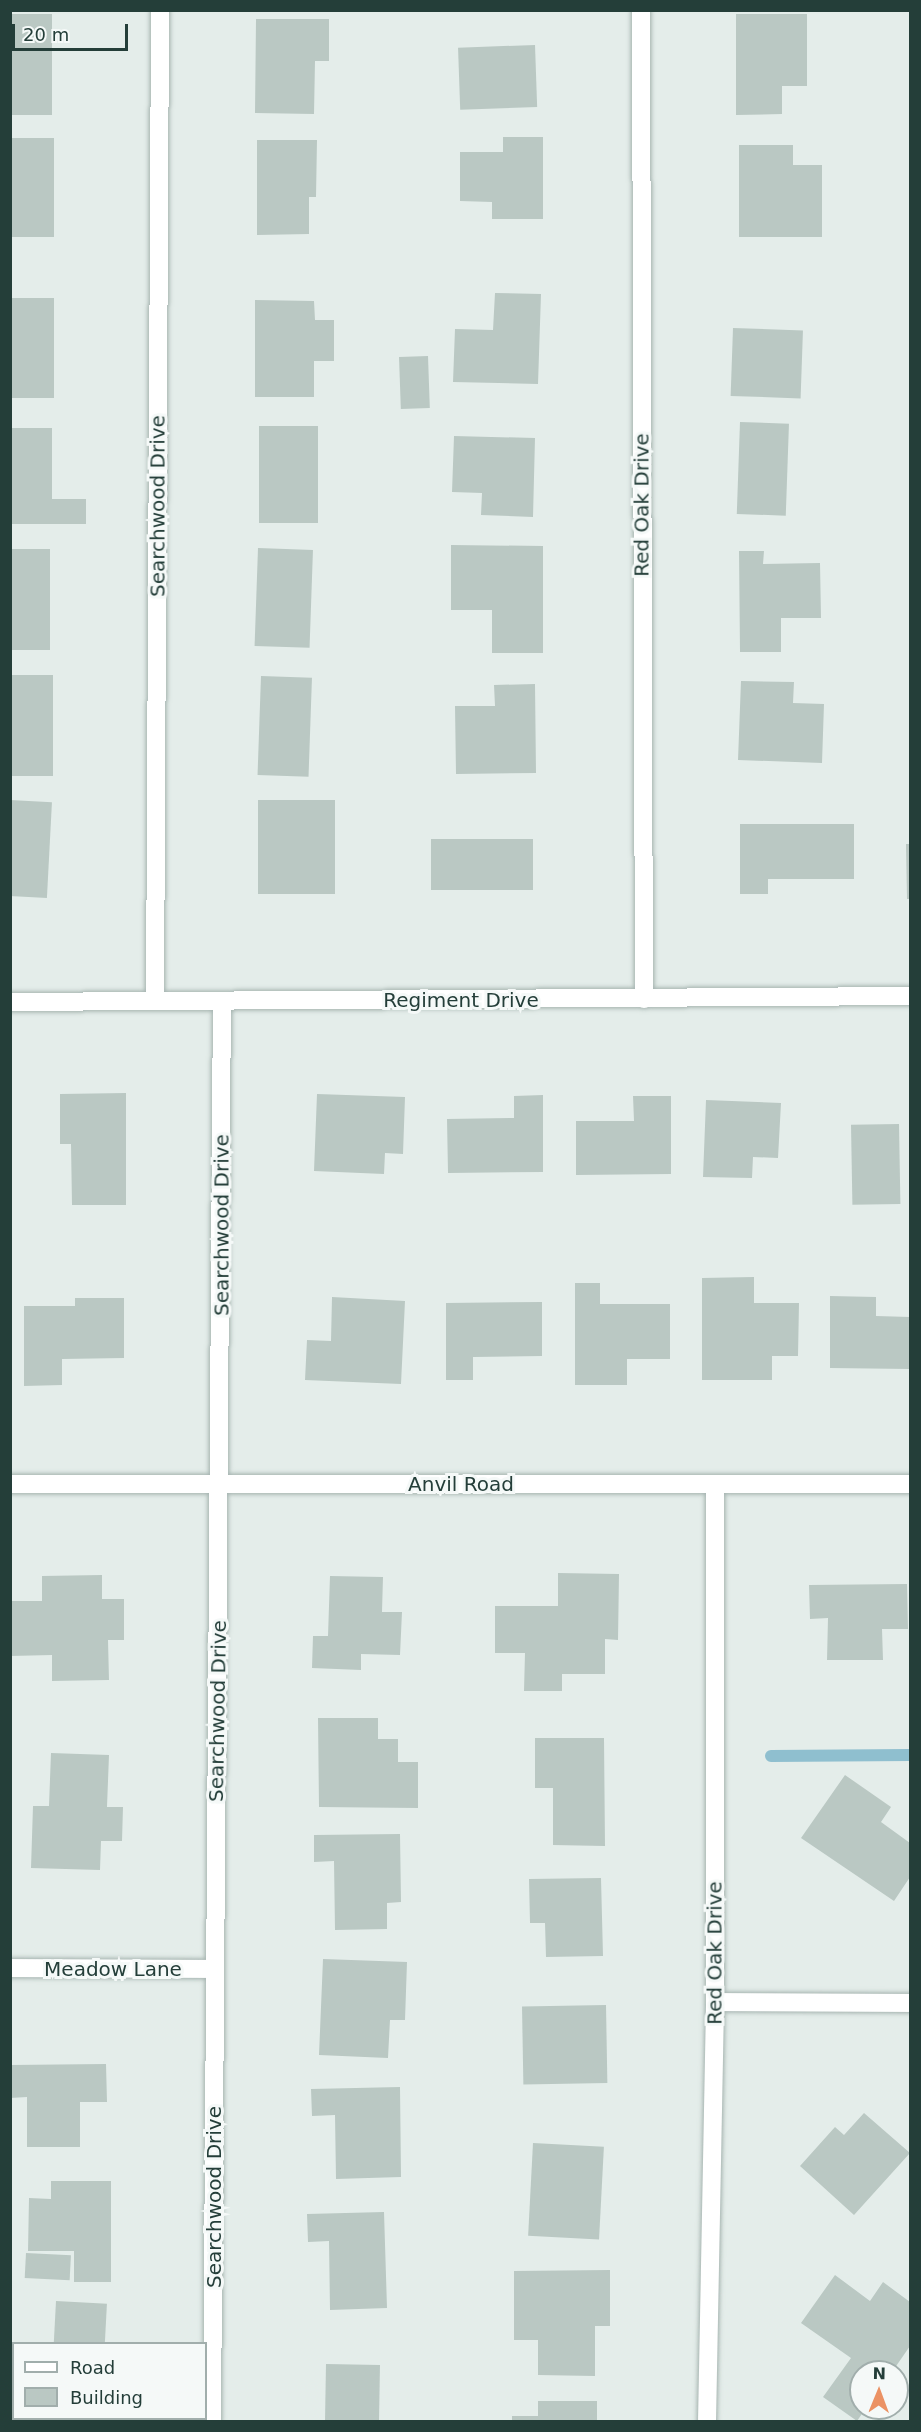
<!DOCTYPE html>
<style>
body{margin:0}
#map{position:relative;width:921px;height:2432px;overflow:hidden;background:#e4edea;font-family:"DejaVu Sans",sans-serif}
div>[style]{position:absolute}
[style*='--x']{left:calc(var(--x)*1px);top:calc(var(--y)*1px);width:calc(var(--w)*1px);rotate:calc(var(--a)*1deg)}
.stream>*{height:12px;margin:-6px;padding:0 6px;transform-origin:6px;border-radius:6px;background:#8fbfcf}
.building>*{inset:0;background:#bac8c3;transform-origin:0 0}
.roads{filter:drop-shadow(0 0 2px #a7b5b1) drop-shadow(0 0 2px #a7b5b1)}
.minor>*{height:18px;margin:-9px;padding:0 9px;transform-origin:9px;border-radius:9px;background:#fff}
span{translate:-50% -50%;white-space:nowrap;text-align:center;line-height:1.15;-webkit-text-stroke:6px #f5f9f8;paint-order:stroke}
.street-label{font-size:20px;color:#243e39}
.frame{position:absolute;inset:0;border:12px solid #243e39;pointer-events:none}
.legend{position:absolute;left:12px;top:2342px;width:195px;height:78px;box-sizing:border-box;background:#f5f9f8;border:2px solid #a1aeac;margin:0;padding:8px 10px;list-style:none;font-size:18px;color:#243e39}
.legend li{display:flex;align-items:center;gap:12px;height:30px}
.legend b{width:30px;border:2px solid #a1aeac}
.north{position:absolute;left:849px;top:2360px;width:60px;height:60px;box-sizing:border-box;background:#f5f9f8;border:2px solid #a1aeac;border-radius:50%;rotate:1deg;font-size:16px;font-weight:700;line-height:24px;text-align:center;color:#243e39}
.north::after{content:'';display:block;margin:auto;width:21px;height:27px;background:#eb9264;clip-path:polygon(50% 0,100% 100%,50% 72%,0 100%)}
.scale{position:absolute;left:12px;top:24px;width:116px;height:27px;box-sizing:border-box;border:3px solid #243e39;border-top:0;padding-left:8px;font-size:18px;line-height:21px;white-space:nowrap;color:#243e39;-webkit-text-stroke:4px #f5f9f8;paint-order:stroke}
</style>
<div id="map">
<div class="stream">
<i style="--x:771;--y:1756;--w:139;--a:-0.4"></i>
</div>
<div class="building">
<i style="left:10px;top:14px;width:42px;height:101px"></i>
<i style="clip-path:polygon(736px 14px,807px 14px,807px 86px,782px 86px,782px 114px,736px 115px)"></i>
<i style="clip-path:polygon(256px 19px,329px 19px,329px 61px,315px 61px,314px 114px,255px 113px)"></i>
<i style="left:535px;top:45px;width:62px;height:77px;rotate:88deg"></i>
<i style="clip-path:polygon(503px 137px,543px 137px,543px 219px,492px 219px,492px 202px,460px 201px,460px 152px,503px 152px)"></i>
<i style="left:10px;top:138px;width:44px;height:99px"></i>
<i style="clip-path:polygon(257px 140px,317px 140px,316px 197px,309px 197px,309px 234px,257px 235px)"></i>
<i style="clip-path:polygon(739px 145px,793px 145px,793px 165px,822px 165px,822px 237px,739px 237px)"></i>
<i style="clip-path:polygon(495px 293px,541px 294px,538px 384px,453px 382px,455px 329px,493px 330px)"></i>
<i style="left:10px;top:298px;width:44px;height:100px"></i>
<i style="clip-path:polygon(255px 300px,314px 301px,315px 320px,334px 320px,334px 361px,314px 361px,314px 397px,255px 397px)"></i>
<i style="left:733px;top:328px;width:70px;height:68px;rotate:2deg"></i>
<i style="left:428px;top:356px;width:52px;height:29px;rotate:88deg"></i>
<i style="left:740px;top:422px;width:49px;height:92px;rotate:2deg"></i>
<i style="left:259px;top:426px;width:59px;height:97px"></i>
<i style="clip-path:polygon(10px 428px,52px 428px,52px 499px,86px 499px,86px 524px,10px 524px)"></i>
<i style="clip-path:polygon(454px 436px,535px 438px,533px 517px,481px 515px,482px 493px,452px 492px)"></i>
<i style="clip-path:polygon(451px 545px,543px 546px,543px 653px,492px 653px,492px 610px,451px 610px)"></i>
<i style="left:258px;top:548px;width:55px;height:98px;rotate:2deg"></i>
<i style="left:10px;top:549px;width:40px;height:101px"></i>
<i style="clip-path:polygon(739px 551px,764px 551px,763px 564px,820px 563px,821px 618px,781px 618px,781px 652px,740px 652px)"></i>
<i style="left:10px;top:675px;width:43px;height:101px"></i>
<i style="left:261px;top:676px;width:51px;height:99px;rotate:2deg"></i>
<i style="clip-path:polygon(741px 681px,794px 682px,793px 703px,824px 704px,822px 763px,738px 760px)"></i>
<i style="clip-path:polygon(535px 684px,536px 773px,456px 774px,455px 706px,495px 706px,494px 685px)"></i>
<i style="left:10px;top:800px;width:42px;height:96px;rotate:3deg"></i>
<i style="left:258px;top:800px;width:77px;height:94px"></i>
<i style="clip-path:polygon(740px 824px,854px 824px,854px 879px,768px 879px,768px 894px,740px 894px)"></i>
<i style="left:431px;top:839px;width:102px;height:51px"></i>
<i style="clip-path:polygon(906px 844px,910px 844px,910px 899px,907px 899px)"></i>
<i style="clip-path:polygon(126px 1093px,126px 1205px,72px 1205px,71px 1144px,60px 1144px,60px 1094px)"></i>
<i style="clip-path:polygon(317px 1094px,405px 1097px,403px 1154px,385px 1153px,384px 1174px,314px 1171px)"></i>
<i style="clip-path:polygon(543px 1095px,543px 1172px,448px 1173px,447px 1119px,514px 1118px,514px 1096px)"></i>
<i style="clip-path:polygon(633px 1096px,671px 1096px,671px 1174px,576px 1175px,576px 1121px,634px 1121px)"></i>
<i style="clip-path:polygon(706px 1100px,781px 1103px,778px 1158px,753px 1157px,752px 1178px,703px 1177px)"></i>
<i style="left:899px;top:1124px;width:80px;height:48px;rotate:89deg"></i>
<i style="clip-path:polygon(754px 1277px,754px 1303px,799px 1303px,798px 1356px,772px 1356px,772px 1380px,702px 1380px,702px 1278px)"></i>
<i style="clip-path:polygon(575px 1283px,600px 1283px,600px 1304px,670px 1304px,670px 1359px,627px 1359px,627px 1385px,575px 1385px)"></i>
<i style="clip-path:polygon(830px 1296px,876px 1297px,876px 1316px,910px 1317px,910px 1369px,830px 1368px)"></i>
<i style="clip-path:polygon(332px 1297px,405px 1301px,401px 1384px,305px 1380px,307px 1340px,331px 1341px)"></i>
<i style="clip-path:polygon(75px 1298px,124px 1298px,124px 1358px,62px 1359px,62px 1385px,24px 1386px,24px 1306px,75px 1306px)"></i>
<i style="clip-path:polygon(542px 1302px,542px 1356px,473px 1357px,473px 1380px,446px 1380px,446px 1303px)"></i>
<i style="clip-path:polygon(558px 1573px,619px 1574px,618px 1640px,605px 1639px,605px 1674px,562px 1674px,562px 1691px,524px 1691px,525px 1653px,495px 1653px,495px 1606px,558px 1606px)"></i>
<i style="clip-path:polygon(102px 1575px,102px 1599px,124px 1599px,124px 1640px,108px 1640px,109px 1680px,52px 1681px,52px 1655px,10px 1656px,10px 1601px,42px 1601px,42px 1576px)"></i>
<i style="clip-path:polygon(330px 1576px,383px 1577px,382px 1612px,402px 1612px,400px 1655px,361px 1654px,361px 1670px,312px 1668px,313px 1636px,328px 1636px)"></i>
<i style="clip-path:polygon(907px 1584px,908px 1629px,882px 1629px,883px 1660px,827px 1660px,828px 1618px,810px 1619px,809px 1585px)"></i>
<i style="clip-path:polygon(318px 1718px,378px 1718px,378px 1739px,398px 1739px,398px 1762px,418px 1762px,418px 1808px,319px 1807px)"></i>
<i style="clip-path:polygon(535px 1738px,604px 1738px,605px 1846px,553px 1845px,553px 1788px,535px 1788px)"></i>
<i style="clip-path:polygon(51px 1753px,109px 1755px,107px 1807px,123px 1807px,122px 1841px,101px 1841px,100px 1870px,31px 1868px,33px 1806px,49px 1806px)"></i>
<i style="clip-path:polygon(845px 1775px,891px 1807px,881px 1822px,910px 1843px,910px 1877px,894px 1901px,801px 1838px)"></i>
<i style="clip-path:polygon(400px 1834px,401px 1902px,387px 1903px,387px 1929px,335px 1930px,334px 1861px,314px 1862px,314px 1835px)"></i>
<i style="clip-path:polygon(601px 1878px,603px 1956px,546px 1957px,545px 1923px,530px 1923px,529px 1879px)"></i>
<i style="clip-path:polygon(323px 1959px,407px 1962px,405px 2020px,390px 2020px,388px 2058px,319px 2055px)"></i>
<i style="left:606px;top:2005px;width:78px;height:84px;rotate:89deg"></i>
<i style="clip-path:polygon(106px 2064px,107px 2102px,80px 2102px,80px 2147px,27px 2147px,27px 2097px,10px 2098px,10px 2065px)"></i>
<i style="clip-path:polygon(400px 2087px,401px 2177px,336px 2179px,335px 2115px,312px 2116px,311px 2089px)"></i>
<i style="clip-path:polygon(864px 2113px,910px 2153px,854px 2215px,800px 2166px,835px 2127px,844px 2135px)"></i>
<i style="left:533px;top:2143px;width:71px;height:93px;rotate:3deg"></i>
<i style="clip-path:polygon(51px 2181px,111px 2181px,111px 2282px,74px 2282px,74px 2251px,28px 2251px,29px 2198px,51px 2199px)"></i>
<i style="clip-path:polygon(384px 2212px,387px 2308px,330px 2310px,329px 2241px,308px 2242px,307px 2214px)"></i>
<i style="left:26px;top:2253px;width:45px;height:25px;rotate:3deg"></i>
<i style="clip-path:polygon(610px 2270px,610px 2326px,595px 2326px,595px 2376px,538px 2375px,538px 2340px,514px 2340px,514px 2271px)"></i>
<i style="clip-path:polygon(835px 2275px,870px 2301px,883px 2282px,910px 2302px,910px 2346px,892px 2372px,861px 2372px,861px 2408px,866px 2408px,857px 2421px,823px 2397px,851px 2358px,801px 2323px)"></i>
<i style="left:56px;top:2301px;width:51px;height:43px;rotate:3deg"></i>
<i style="left:326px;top:2364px;width:54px;height:58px;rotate:1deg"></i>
<i style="clip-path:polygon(538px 2401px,597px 2401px,597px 2422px,512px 2422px,512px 2416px,538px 2416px)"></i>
</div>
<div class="roads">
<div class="minor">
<i style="--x:641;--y:10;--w:989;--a:89.83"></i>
<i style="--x:155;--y:1001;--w:991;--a:-89.71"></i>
<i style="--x:10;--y:1002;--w:900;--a:-0.38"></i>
<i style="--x:10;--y:1484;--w:900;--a:0"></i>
<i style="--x:10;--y:1968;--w:205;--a:0.3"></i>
<i style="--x:715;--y:2002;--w:195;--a:0.3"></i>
<i style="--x:212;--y:2422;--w:1421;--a:-89.6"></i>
<i style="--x:707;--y:2422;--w:420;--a:-88.9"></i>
<i style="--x:715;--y:2002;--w:518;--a:-90"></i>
</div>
</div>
<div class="street-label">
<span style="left:642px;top:505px;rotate:-90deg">Red Oak Drive</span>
<span style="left:158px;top:506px;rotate:-90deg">Searchwood Drive</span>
<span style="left:461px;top:1000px">Regiment Drive</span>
<span style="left:222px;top:1225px;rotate:-90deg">Searchwood Drive</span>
<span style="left:461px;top:1484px">Anvil Road</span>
<span style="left:218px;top:1711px;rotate:-89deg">Searchwood Drive</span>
<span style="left:715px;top:1953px;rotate:-90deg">Red Oak Drive</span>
<span style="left:113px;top:1969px">Meadow Lane</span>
<span style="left:214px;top:2197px;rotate:-90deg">Searchwood Drive</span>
</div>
<div class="frame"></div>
<ul class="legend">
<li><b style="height:8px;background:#fff"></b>Road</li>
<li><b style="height:16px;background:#bac8c3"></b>Building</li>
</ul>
<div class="north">N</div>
<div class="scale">20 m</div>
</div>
